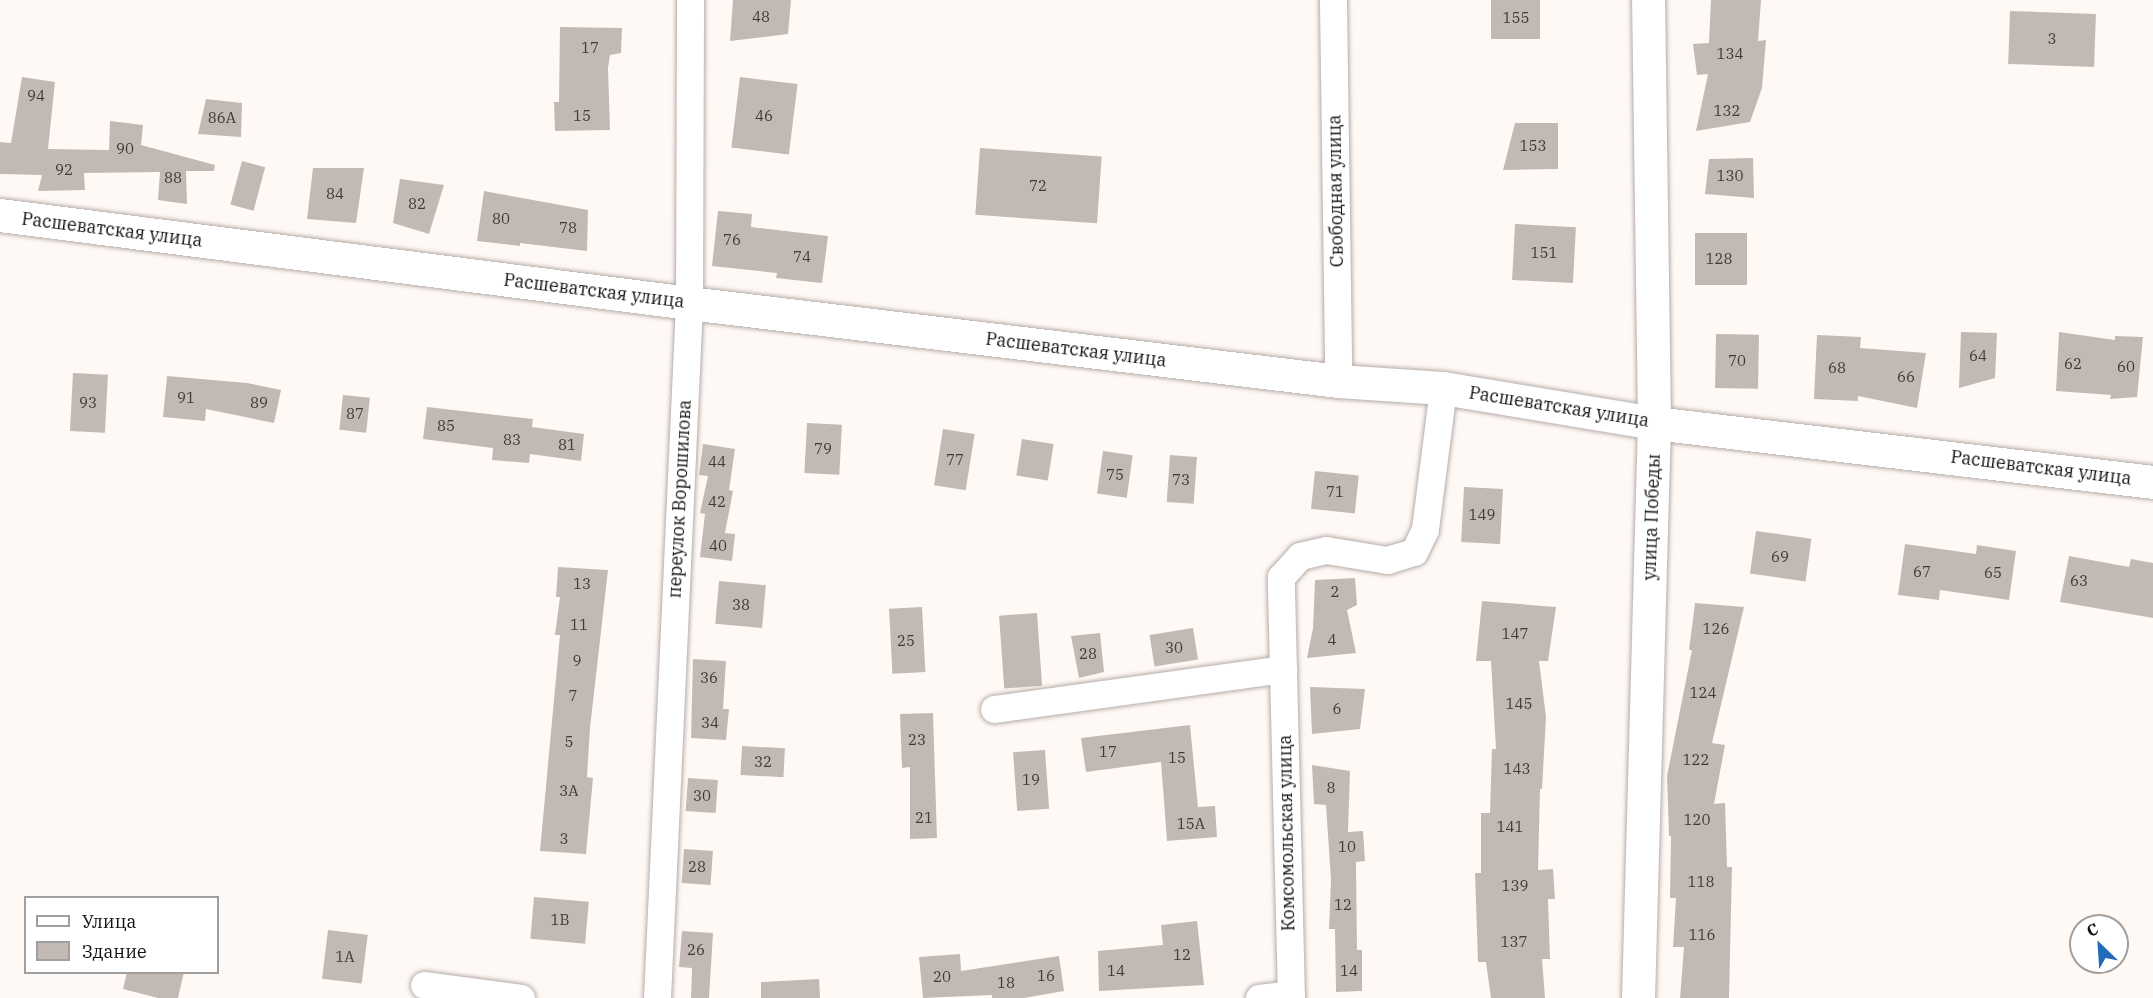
<!DOCTYPE html>
<meta charset="utf-8">
<style>
body{margin:0}
#map{position:relative;width:2153px;height:998px;overflow:hidden;background:#fff9f6;font-family:"IBM Plex Serif",serif}
div>[style]{position:absolute}
[style*='--x']{left:calc(var(--x)*1px);top:calc(var(--y)*1px);width:calc(var(--w)*1px);rotate:calc(var(--a)*1deg)}
.building>*{inset:0;background:#c3b9b4;transform-origin:0 0}
.roads{filter:drop-shadow(0 0 2px #b5aca7) drop-shadow(0 0 2px #b5aca7)}
.street>*{height:27px;margin:-13.5px;padding:0 13.5px;transform-origin:13.5px;border-radius:13.5px;background:#fff}
.secondary>*{height:33px;margin:-16.5px;padding:0 16.5px;transform-origin:16.5px;border-radius:16.5px;background:#fff}
span{translate:-50% -50%;white-space:nowrap;text-align:center;line-height:1.15;-webkit-text-stroke:6px #fff;paint-order:stroke}
.number-label{font-size:15px;color:#3e3a37}
.number-label span{-webkit-text-stroke-width:0}
.street-label{font-size:18px;color:#120f0d}
.legend{position:absolute;left:24px;top:896px;width:195px;height:78px;box-sizing:border-box;background:#fff;border:2px solid #a09f9e;margin:0;padding:8px 10px;list-style:none;font-size:18px;color:#120f0d}
.legend li{display:flex;align-items:center;gap:12px;height:30px}
.legend b{width:30px;border:2px solid #a09f9e}
.north{position:absolute;left:2069px;top:914px;width:60px;height:60px;box-sizing:border-box;background:#fff;border:2px solid #a09f9e;border-radius:50%;rotate:335deg;font-size:16px;font-weight:700;line-height:24px;text-align:center;color:#120f0d}
.north::after{content:'';display:block;margin:auto;width:21px;height:27px;background:#226aba;clip-path:polygon(50% 0,100% 100%,50% 72%,0 100%)}
</style>
<div id="map">
<div class="building">
<i style="clip-path:polygon(733px 0,791px 0,788px 34px,730px 41px)"></i>
<i style="left:1491px;top:0;width:49px;height:39px"></i>
<i style="clip-path:polygon(1711px 0,1761px 0,1758px 41px,1766px 40px,1762px 88px,1750px 122px,1696px 131px,1708px 74px,1697px 75px,1693px 44px,1709px 43px)"></i>
<i style="left:2010px;top:11px;width:86px;height:53px;rotate:2deg"></i>
<i style="clip-path:polygon(560px 27px,622px 28px,621px 53px,610px 55px,608px 68px,610px 130px,555px 131px,554px 102px,559px 102px)"></i>
<i style="clip-path:polygon(22px 77px,55px 82px,48px 149px,109px 150px,110px 121px,143px 125px,141px 145px,215px 165px,214px 171px,186px 171px,187px 204px,158px 200px,160px 172px,84px 173px,85px 190px,38px 191px,42px 175px,0 174px,0 142px,11px 143px)"></i>
<i style="left:740px;top:77px;width:58px;height:71px;rotate:7deg"></i>
<i style="clip-path:polygon(206px 99px,242px 103px,241px 137px,198px 134px)"></i>
<i style="clip-path:polygon(1515px 123px,1558px 123px,1558px 169px,1503px 170px)"></i>
<i style="left:980px;top:148px;width:122px;height:67px;rotate:4deg"></i>
<i style="clip-path:polygon(1753px 158px,1754px 198px,1705px 194px,1709px 159px)"></i>
<i style="left:242px;top:161px;width:24px;height:45px;rotate:15deg"></i>
<i style="clip-path:polygon(313px 168px,364px 168px,356px 223px,307px 219px)"></i>
<i style="clip-path:polygon(400px 179px,444px 185px,429px 234px,393px 223px)"></i>
<i style="clip-path:polygon(484px 191px,588px 210px,587px 251px,520px 243px,520px 246px,477px 241px)"></i>
<i style="clip-path:polygon(718px 211px,752px 214px,751px 227px,828px 236px,822px 283px,776px 278px,777px 273px,712px 266px)"></i>
<i style="left:1515px;top:224px;width:61px;height:56px;rotate:3deg"></i>
<i style="left:1695px;top:233px;width:52px;height:52px"></i>
<i style="clip-path:polygon(1961px 332px,1997px 333px,1995px 378px,1959px 388px)"></i>
<i style="clip-path:polygon(2059px 332px,2115px 340px,2115px 336px,2143px 337px,2137px 397px,2110px 399px,2111px 395px,2056px 391px)"></i>
<i style="left:1716px;top:334px;width:43px;height:54px;rotate:1deg"></i>
<i style="clip-path:polygon(1817px 335px,1861px 337px,1860px 348px,1926px 353px,1917px 408px,1858px 396px,1858px 401px,1814px 399px)"></i>
<i style="left:73px;top:373px;width:35px;height:58px;rotate:3deg"></i>
<i style="clip-path:polygon(167px 376px,247px 383px,281px 390px,274px 423px,206px 409px,205px 421px,163px 417px)"></i>
<i style="left:343px;top:395px;width:27px;height:35px;rotate:6deg"></i>
<i style="clip-path:polygon(427px 407px,533px 419px,532px 427px,584px 434px,581px 461px,530px 454px,529px 463px,492px 460px,493px 448px,423px 439px)"></i>
<i style="left:807px;top:423px;width:35px;height:50px;rotate:3deg"></i>
<i style="left:943px;top:429px;width:32px;height:57px;rotate:9deg"></i>
<i style="left:1022px;top:439px;width:32px;height:37px;rotate:9deg"></i>
<i style="clip-path:polygon(703px 444px,735px 449px,729px 490px,733px 491px,725px 533px,735px 534px,732px 561px,700px 557px,705px 514px,700px 513px,708px 476px,699px 475px)"></i>
<i style="left:1103px;top:451px;width:30px;height:43px;rotate:8deg"></i>
<i style="left:1170px;top:455px;width:27px;height:47px;rotate:4deg"></i>
<i style="left:1315px;top:471px;width:44px;height:38px;rotate:6deg"></i>
<i style="left:1464px;top:487px;width:39px;height:55px;rotate:3deg"></i>
<i style="left:1756px;top:531px;width:56px;height:43px;rotate:8deg"></i>
<i style="clip-path:polygon(1905px 544px,1976px 554px,1977px 545px,2016px 551px,2009px 600px,1940px 590px,1939px 600px,1898px 595px)"></i>
<i style="clip-path:polygon(2069px 556px,2129px 567px,2131px 559px,2153px 563px,2153px 618px,2060px 602px)"></i>
<i style="clip-path:polygon(558px 567px,608px 570px,590px 728px,587px 777px,593px 778px,586px 854px,540px 851px,560px 635px,555px 635px,560px 597px,556px 597px)"></i>
<i style="clip-path:polygon(1355px 578px,1357px 605px,1347px 610px,1356px 653px,1307px 658px,1313px 628px,1315px 580px)"></i>
<i style="left:719px;top:581px;width:47px;height:43px;rotate:5deg"></i>
<i style="clip-path:polygon(1482px 601px,1556px 607px,1548px 661px,1539px 661px,1546px 717px,1542px 789px,1540px 789px,1538px 870px,1553px 869px,1555px 899px,1548px 899px,1550px 959px,1542px 959px,1545px 998px,1491px 998px,1486px 962px,1478px 962px,1475px 873px,1481px 873px,1481px 813px,1490px 813px,1492px 749px,1496px 749px,1491px 661px,1476px 661px)"></i>
<i style="clip-path:polygon(1695px 603px,1744px 607px,1712px 743px,1725px 745px,1714px 804px,1725px 803px,1727px 867px,1732px 867px,1729px 998px,1680px 998px,1684px 947px,1673px 947px,1676px 898px,1670px 898px,1671px 836px,1669px 836px,1667px 776px,1692px 650px,1689px 650px)"></i>
<i style="left:922px;top:607px;width:65px;height:33px;rotate:87deg"></i>
<i style="left:1037px;top:613px;width:73px;height:38px;rotate:86deg"></i>
<i style="left:1193px;top:628px;width:32px;height:44px;rotate:81deg"></i>
<i style="clip-path:polygon(1100px 633px,1104px 672px,1079px 678px,1071px 636px)"></i>
<i style="clip-path:polygon(693px 659px,726px 661px,723px 709px,729px 709px,726px 740px,691px 738px)"></i>
<i style="clip-path:polygon(1310px 687px,1365px 689px,1360px 729px,1312px 734px)"></i>
<i style="clip-path:polygon(933px 713px,937px 838px,910px 839px,910px 767px,902px 768px,900px 714px)"></i>
<i style="clip-path:polygon(1190px 725px,1198px 807px,1215px 806px,1217px 837px,1167px 841px,1161px 762px,1086px 772px,1081px 738px)"></i>
<i style="left:742px;top:746px;width:43px;height:29px;rotate:3deg"></i>
<i style="left:1045px;top:750px;width:59px;height:32px;rotate:86deg"></i>
<i style="clip-path:polygon(1312px 765px,1350px 771px,1348px 832px,1363px 831px,1365px 861px,1356px 862px,1357px 950px,1362px 950px,1362px 991px,1336px 992px,1335px 929px,1329px 929px,1331px 880px,1326px 805px,1314px 804px)"></i>
<i style="left:688px;top:778px;width:30px;height:33px;rotate:4deg"></i>
<i style="left:684px;top:849px;width:29px;height:34px;rotate:4deg"></i>
<i style="left:534px;top:897px;width:55px;height:42px;rotate:5deg"></i>
<i style="clip-path:polygon(1197px 921px,1204px 985px,1099px 991px,1098px 951px,1163px 945px,1161px 925px)"></i>
<i style="left:328px;top:930px;width:40px;height:49px;rotate:7deg"></i>
<i style="clip-path:polygon(682px 931px,713px 933px,709px 998px,691px 998px,692px 968px,679px 967px)"></i>
<i style="clip-path:polygon(960px 954px,961px 971px,1059px 956px,1064px 991px,1024px 998px,992px 998px,992px 995px,923px 998px,919px 957px)"></i>
<i style="clip-path:polygon(127px 972px,184px 972px,178px 998px,158px 998px,123px 989px)"></i>
<i style="clip-path:polygon(819px 979px,820px 998px,761px 998px,761px 982px)"></i>
</div>
<div class="roads">
<div class="street">
<i style="--x:1333;--y:0;--w:381;--a:89.2"></i>
<i style="--x:994;--y:709;--w:292;--a:-7.9"></i>
<i style="--x:424;--y:985;--w:98;--a:7.6"></i>
<i style="--x:657;--y:998;--w:696;--a:-87.36"></i>
<i style="--x:689;--y:303;--w:303;--a:-89.8"></i>
<i style="--x:1259;--y:998;--w:32;--a:-7"></i>
<i style="--x:1291;--y:998;--w:421;--a:-91.4"></i>
<i style="--x:1281;--y:577;--w:28;--a:-48"></i>
<i style="--x:1300;--y:556;--w:27;--a:-13"></i>
<i style="--x:1326;--y:550;--w:62;--a:9.3"></i>
<i style="--x:1387;--y:560;--w:28;--a:-17"></i>
<i style="--x:1414;--y:552;--w:25;--a:-64"></i>
<i style="--x:1425;--y:529;--w:142;--a:-82.7"></i>
</div>
<div class="secondary">
<i style="--x:0;--y:215;--w:695;--a:7.28"></i>
<i style="--x:689;--y:303;--w:654;--a:6.85"></i>
<i style="--x:1338;--y:381;--w:105;--a:3.8"></i>
<i style="--x:1443;--y:388;--w:214;--a:9.4"></i>
<i style="--x:1654;--y:423;--w:502;--a:6.74"></i>
<i style="--x:1638;--y:998;--w:575;--a:-88.41"></i>
<i style="--x:1654;--y:423;--w:423;--a:-90.8"></i>
</div>
</div>
<div class="number-label">
<span style="left:761px;top:17px">48</span>
<span style="left:1516px;top:18px">155</span>
<span style="left:2052px;top:39px">3</span>
<span style="left:590px;top:48px">17</span>
<span style="left:1730px;top:54px">134</span>
<span style="left:36px;top:96px">94</span>
<span style="left:1727px;top:111px">132</span>
<span style="left:582px;top:116px">15</span>
<span style="left:764px;top:116px">46</span>
<span style="left:222px;top:118px">86А</span>
<span style="left:1533px;top:146px">153</span>
<span style="left:125px;top:149px">90</span>
<span style="left:64px;top:170px">92</span>
<span style="left:1730px;top:176px">130</span>
<span style="left:173px;top:178px">88</span>
<span style="left:1038px;top:186px">72</span>
<span style="left:335px;top:194px">84</span>
<span style="left:417px;top:204px">82</span>
<span style="left:501px;top:219px">80</span>
<span style="left:568px;top:228px">78</span>
<span style="left:732px;top:240px">76</span>
<span style="left:1544px;top:253px">151</span>
<span style="left:802px;top:257px">74</span>
<span style="left:1719px;top:259px">128</span>
<span style="left:1978px;top:356px">64</span>
<span style="left:1737px;top:361px">70</span>
<span style="left:2073px;top:364px">62</span>
<span style="left:2126px;top:367px">60</span>
<span style="left:1837px;top:368px">68</span>
<span style="left:1906px;top:377px">66</span>
<span style="left:186px;top:398px">91</span>
<span style="left:88px;top:403px">93</span>
<span style="left:259px;top:403px">89</span>
<span style="left:355px;top:414px">87</span>
<span style="left:446px;top:426px">85</span>
<span style="left:512px;top:440px">83</span>
<span style="left:567px;top:445px">81</span>
<span style="left:823px;top:449px">79</span>
<span style="left:955px;top:460px">77</span>
<span style="left:717px;top:462px">44</span>
<span style="left:1115px;top:475px">75</span>
<span style="left:1181px;top:480px">73</span>
<span style="left:1335px;top:492px">71</span>
<span style="left:717px;top:502px">42</span>
<span style="left:1482px;top:515px">149</span>
<span style="left:718px;top:546px">40</span>
<span style="left:1780px;top:557px">69</span>
<span style="left:1922px;top:572px">67</span>
<span style="left:1993px;top:573px">65</span>
<span style="left:2079px;top:581px">63</span>
<span style="left:582px;top:584px">13</span>
<span style="left:1335px;top:592px">2</span>
<span style="left:741px;top:605px">38</span>
<span style="left:579px;top:625px">11</span>
<span style="left:1716px;top:629px">126</span>
<span style="left:1515px;top:634px">147</span>
<span style="left:1332px;top:640px">4</span>
<span style="left:906px;top:641px">25</span>
<span style="left:1174px;top:648px">30</span>
<span style="left:1088px;top:654px">28</span>
<span style="left:577px;top:661px">9</span>
<span style="left:709px;top:678px">36</span>
<span style="left:1703px;top:693px">124</span>
<span style="left:573px;top:696px">7</span>
<span style="left:1519px;top:704px">145</span>
<span style="left:1337px;top:709px">6</span>
<span style="left:710px;top:723px">34</span>
<span style="left:917px;top:740px">23</span>
<span style="left:569px;top:742px">5</span>
<span style="left:1108px;top:752px">17</span>
<span style="left:1177px;top:758px">15</span>
<span style="left:1696px;top:760px">122</span>
<span style="left:763px;top:762px">32</span>
<span style="left:1517px;top:769px">143</span>
<span style="left:1031px;top:780px">19</span>
<span style="left:1331px;top:788px">8</span>
<span style="left:569px;top:791px">3А</span>
<span style="left:702px;top:796px">30</span>
<span style="left:924px;top:818px">21</span>
<span style="left:1697px;top:820px">120</span>
<span style="left:1191px;top:824px">15А</span>
<span style="left:1510px;top:827px">141</span>
<span style="left:564px;top:839px">3</span>
<span style="left:1347px;top:847px">10</span>
<span style="left:697px;top:867px">28</span>
<span style="left:1701px;top:882px">118</span>
<span style="left:1515px;top:886px">139</span>
<span style="left:1343px;top:905px">12</span>
<span style="left:560px;top:920px">1В</span>
<span style="left:1702px;top:935px">116</span>
<span style="left:1514px;top:942px">137</span>
<span style="left:696px;top:950px">26</span>
<span style="left:1182px;top:955px">12</span>
<span style="left:345px;top:957px">1А</span>
<span style="left:1116px;top:971px">14</span>
<span style="left:1349px;top:971px">14</span>
<span style="left:1046px;top:976px">16</span>
<span style="left:942px;top:977px">20</span>
<span style="left:1006px;top:983px">18</span>
</div>
<div class="street-label">
<span style="left:1336px;top:191px;rotate:-91deg">Свободная улица</span>
<span style="left:112px;top:230px;rotate:7deg">Расшеватская улица</span>
<span style="left:594px;top:291px;rotate:7deg">Расшеватская улица</span>
<span style="left:1076px;top:350px;rotate:7deg">Расшеватская улица</span>
<span style="left:1559px;top:407px;rotate:9deg">Расшеватская улица</span>
<span style="left:2041px;top:468px;rotate:7deg">Расшеватская улица</span>
<span style="left:680px;top:499px;rotate:-87deg">переулок Ворошилова</span>
<span style="left:1652px;top:517px;rotate:-88deg">улица Победы</span>
<span style="left:1287px;top:833px;rotate:-91deg">Комсомольская улица</span>
</div>
<ul class="legend">
<li><b style="height:8px;background:#fff"></b>Улица</li>
<li><b style="height:16px;background:#c3b9b4"></b>Здание</li>
</ul>
<div class="north">С</div>
</div>
